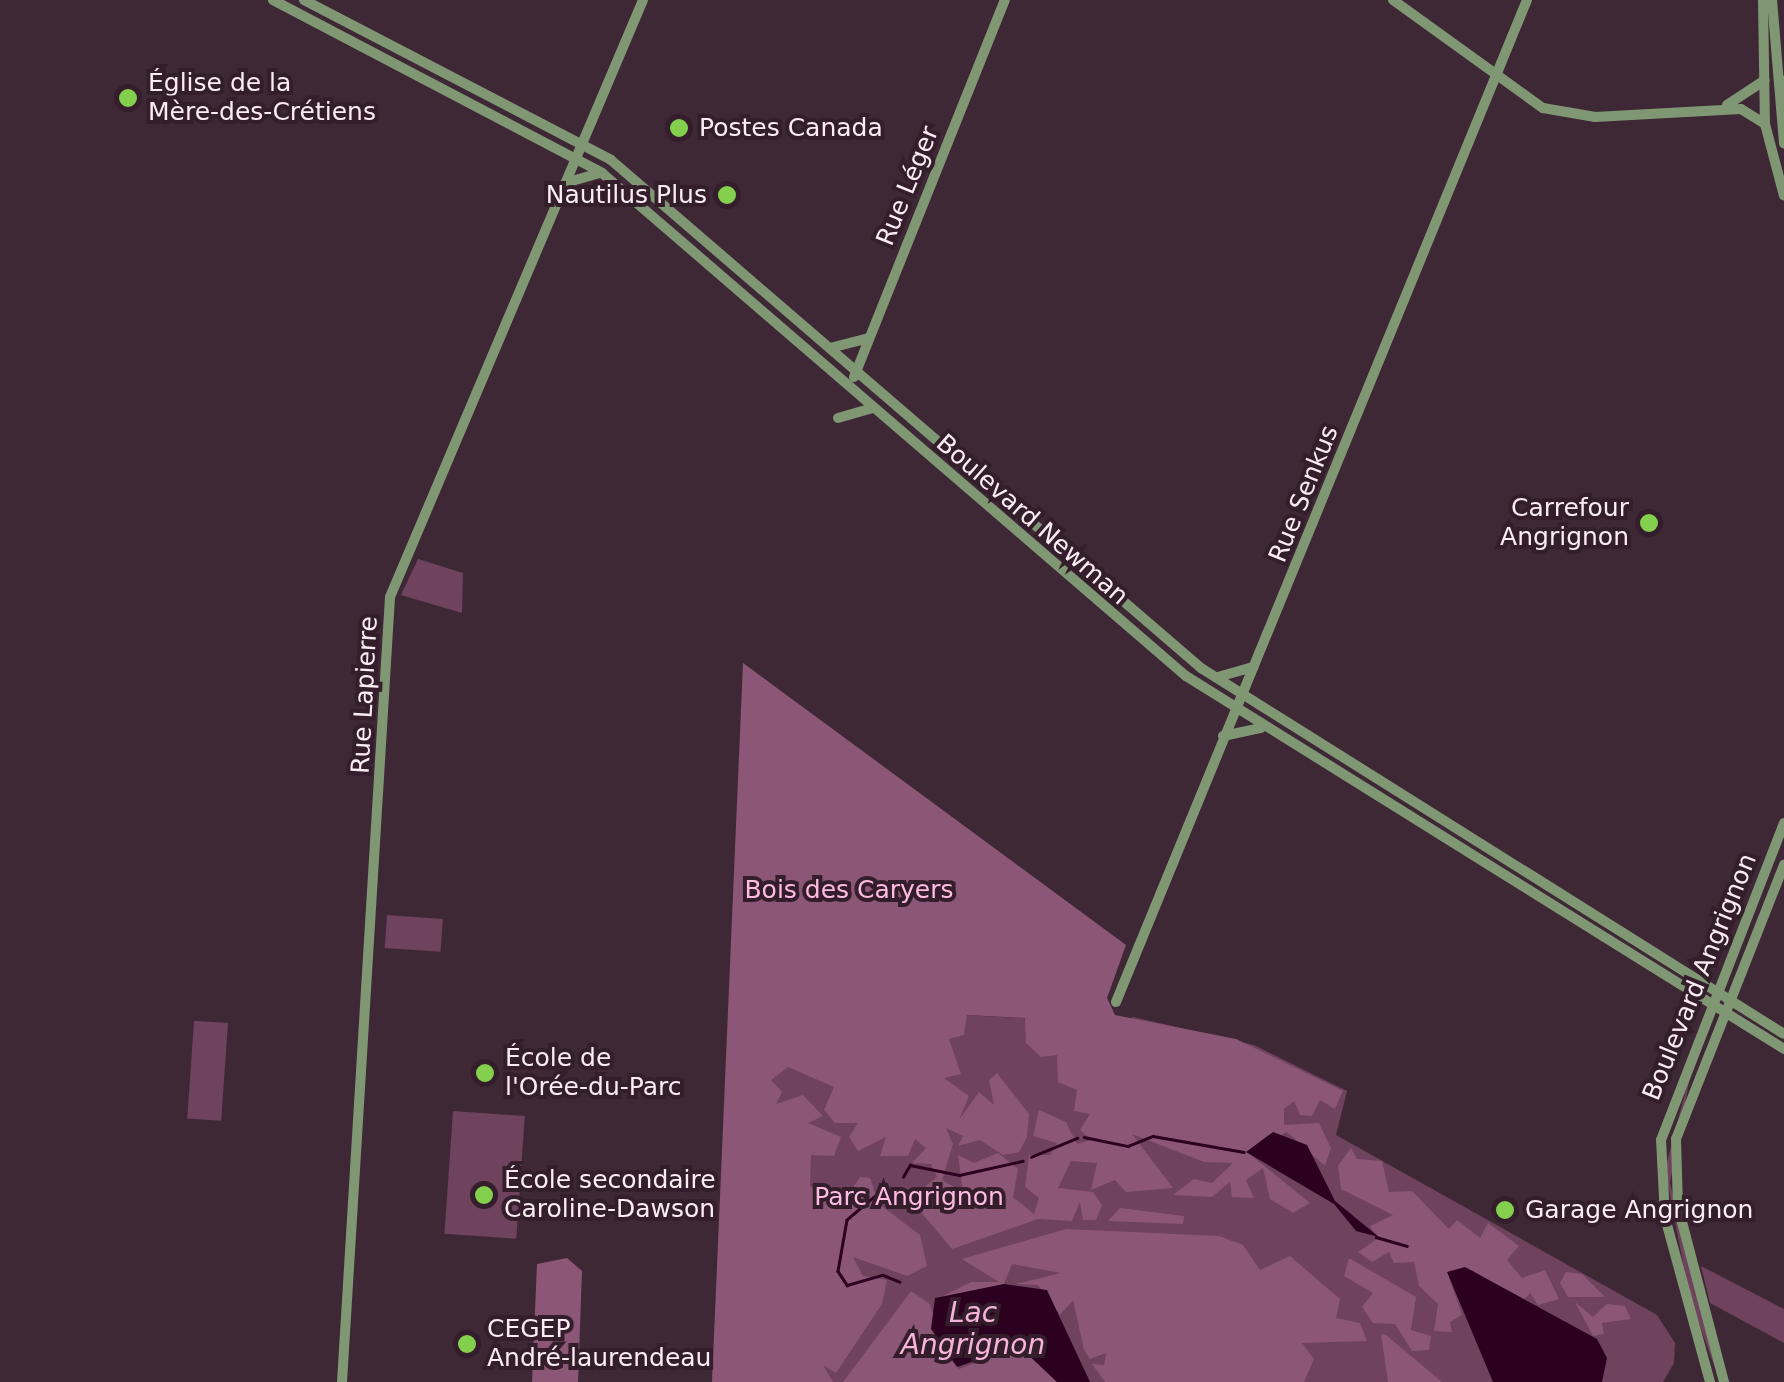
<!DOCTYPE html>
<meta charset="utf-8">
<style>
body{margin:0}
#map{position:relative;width:1784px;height:1382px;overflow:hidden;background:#3f2836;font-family:"DejaVu Sans",sans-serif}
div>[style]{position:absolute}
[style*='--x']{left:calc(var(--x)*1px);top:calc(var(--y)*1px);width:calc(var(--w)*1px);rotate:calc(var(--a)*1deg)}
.green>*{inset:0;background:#6f425e;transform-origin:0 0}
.forest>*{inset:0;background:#8c5677}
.water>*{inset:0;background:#2c001f}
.stream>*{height:2.5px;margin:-1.25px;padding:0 1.25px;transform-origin:1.25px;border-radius:1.25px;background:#2c001f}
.secondary>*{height:10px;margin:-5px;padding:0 5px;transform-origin:5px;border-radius:5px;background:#809774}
.dots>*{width:28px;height:28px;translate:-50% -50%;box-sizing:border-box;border:5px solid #341e2b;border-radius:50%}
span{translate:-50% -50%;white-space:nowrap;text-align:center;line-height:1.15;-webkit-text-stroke:8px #341e2b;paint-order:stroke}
.poi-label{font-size:25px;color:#fbecf4}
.left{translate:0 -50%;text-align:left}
.right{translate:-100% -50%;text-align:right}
.street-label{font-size:25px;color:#fbecf4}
.park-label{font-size:25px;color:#ffbce3}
.water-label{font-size:28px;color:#f6b4db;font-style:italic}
</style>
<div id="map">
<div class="green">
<i style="clip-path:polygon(418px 559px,463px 573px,462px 613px,401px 595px)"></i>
<i style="left:387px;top:915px;width:56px;height:33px;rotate:4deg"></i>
<i style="clip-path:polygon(731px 993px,739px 1002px,1124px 1024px,1133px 1017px,1254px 1045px,1347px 1091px,1336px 1135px,1657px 1315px,1675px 1343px,1674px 1363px,1663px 1382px,712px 1382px)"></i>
<i style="left:228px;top:1023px;width:98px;height:34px;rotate:94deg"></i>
<i style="clip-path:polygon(1692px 1066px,1670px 1183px,1720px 1382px,1690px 1299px,1665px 1170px)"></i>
<i style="left:453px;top:1111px;width:72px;height:123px;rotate:4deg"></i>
<i style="clip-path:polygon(1701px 1266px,1784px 1309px,1784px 1343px,1710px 1303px)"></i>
</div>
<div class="forest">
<i style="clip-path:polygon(evenodd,743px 663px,1126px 945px,1107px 998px,1115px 1015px,1236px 1039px,1343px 1091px,1335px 1109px,1320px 1100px,1312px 1116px,1300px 1115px,1294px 1101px,1284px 1109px,1284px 1125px,1319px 1123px,1331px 1148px,1325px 1166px,1287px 1132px,1247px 1152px,1310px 1203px,1293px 1213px,1270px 1199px,1263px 1168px,1246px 1180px,1254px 1198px,1232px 1197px,1230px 1182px,1212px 1197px,1173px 1195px,1194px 1179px,1212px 1183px,1233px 1163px,1204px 1162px,1132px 1134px,1173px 1188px,1126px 1192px,1115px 1180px,1091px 1190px,1097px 1163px,1071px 1161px,1058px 1188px,1093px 1192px,1102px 1205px,1096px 1220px,1083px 1220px,1080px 1202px,1072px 1221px,1038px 1219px,952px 1249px,910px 1199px,937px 1177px,931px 1164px,912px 1163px,926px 1148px,915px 1139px,908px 1156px,880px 1156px,886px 1137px,858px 1151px,849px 1137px,858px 1123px,835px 1123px,824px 1110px,834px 1087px,788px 1067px,771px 1080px,782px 1092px,776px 1104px,803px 1095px,823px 1116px,808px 1123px,841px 1137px,834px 1156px,811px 1155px,810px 1186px,840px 1208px,860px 1177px,870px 1178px,879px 1204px,920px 1235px,927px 1266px,907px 1276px,853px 1257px,863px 1276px,887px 1280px,882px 1304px,836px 1373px,823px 1365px,833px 1382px,712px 1382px,743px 663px,967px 1015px,1025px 1018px,1026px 1043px,1041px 1057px,1057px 1055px,1058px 1082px,1077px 1090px,1074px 1111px,1090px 1114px,1080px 1130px,1091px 1140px,1077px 1144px,1066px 1122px,1039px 1110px,1033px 1136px,1057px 1143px,1050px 1155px,1029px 1155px,1025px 1187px,1039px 1198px,1034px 1214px,1013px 1197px,1018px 1169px,998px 1153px,974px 1163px,958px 1155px,963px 1193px,942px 1180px,953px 1144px,946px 1128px,963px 1136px,958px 1146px,980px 1140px,1003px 1155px,1019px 1152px,1027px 1137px,1029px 1114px,997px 1073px,989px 1080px,994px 1105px,979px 1092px,959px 1120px,969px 1096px,944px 1078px,961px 1074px,949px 1039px,964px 1035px,967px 1015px)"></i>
<i style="clip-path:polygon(1351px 1148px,1357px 1159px,1382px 1161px,1389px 1192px,1412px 1191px,1449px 1229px,1457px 1220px,1480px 1238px,1488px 1223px,1519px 1246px,1507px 1260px,1522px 1278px,1545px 1270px,1559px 1299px,1538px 1305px,1530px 1293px,1523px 1301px,1472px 1270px,1449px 1277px,1462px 1315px,1450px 1322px,1452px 1332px,1434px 1331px,1438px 1304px,1419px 1286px,1414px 1262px,1394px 1263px,1389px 1252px,1372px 1262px,1358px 1252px,1377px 1239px,1370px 1226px,1393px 1215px,1341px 1189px,1338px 1166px)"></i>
<i style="clip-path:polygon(1120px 1208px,1184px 1216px,1183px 1224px,1108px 1221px)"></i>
<i style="clip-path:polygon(1066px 1229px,1219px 1236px,1243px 1245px,1260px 1270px,1290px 1256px,1340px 1299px,1336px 1318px,1360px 1323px,1367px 1341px,1302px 1343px,1314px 1359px,1304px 1382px,1105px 1382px,1092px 1364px,1104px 1365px,1106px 1353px,1090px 1359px,1084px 1350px,1073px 1300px,1060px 1315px,1038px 1285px,1016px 1284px,1061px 1273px,1012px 1264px,1004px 1284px,946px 1302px,937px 1299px,971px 1282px,999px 1282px,962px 1259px)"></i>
<i style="clip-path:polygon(567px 1258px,582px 1271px,578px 1382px,532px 1382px,537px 1264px)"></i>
<i style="clip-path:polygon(1349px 1258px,1416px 1297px,1411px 1330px,1431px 1336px,1429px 1350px,1412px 1351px,1395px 1324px,1373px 1323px,1362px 1307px,1373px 1293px,1344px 1276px)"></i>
<i style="clip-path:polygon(1566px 1272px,1582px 1274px,1605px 1297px,1568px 1297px,1560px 1283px)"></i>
<i style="clip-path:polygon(911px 1291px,930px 1304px,944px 1352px,959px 1369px,1019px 1346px,1057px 1382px,843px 1382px)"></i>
<i style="clip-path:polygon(1575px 1302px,1593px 1317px,1607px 1304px,1625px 1306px,1631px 1319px,1602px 1323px,1604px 1334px,1593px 1336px)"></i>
<i style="clip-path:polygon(1381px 1334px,1386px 1335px,1442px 1382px,1388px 1382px)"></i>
</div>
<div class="water">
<i style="clip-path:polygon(1273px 1132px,1307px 1145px,1335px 1201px,1379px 1237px,1356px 1231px,1334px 1204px,1246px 1152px)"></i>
<i style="clip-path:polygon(1465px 1267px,1597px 1339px,1607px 1358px,1602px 1382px,1493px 1382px,1447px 1272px)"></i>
<i style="clip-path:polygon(1004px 1284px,1047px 1290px,1090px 1382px,1057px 1382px,1019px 1346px,957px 1367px,931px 1329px,935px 1298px)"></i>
</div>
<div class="stream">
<i style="--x:1084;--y:1137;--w:45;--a:11.6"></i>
<i style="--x:1128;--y:1146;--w:27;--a:-22"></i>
<i style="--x:1153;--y:1136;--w:92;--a:10"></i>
<i style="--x:1031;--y:1157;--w:50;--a:-22.4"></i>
<i style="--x:903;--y:1177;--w:14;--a:-60"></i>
<i style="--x:910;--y:1165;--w:50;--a:11.5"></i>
<i style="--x:959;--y:1175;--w:65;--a:-12.5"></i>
<i style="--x:880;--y:1192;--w:43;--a:139.7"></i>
<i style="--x:847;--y:1220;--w:52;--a:100"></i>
<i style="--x:838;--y:1271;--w:17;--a:57"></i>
<i style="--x:847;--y:1285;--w:37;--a:-16"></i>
<i style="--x:883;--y:1275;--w:18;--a:22"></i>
<i style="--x:1376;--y:1237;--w:32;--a:16"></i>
</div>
<div class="secondary">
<i style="--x:273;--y:0;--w:372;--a:27.7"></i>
<i style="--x:602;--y:173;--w:771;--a:40.74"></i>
<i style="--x:1186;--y:676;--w:705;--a:31.95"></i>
<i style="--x:304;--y:0;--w:346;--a:27.5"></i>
<i style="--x:611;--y:160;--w:779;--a:40.73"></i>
<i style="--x:1201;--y:668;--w:688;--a:32.12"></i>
<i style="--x:1393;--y:0;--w:185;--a:35.8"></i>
<i style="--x:1543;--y:108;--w:53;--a:9.8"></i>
<i style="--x:1595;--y:117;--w:146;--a:-3.1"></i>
<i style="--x:1741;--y:109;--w:28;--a:32"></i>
<i style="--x:1763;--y:0;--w:124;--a:89.1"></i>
<i style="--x:1765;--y:124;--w:74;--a:75.2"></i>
<i style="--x:1772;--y:0;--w:144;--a:85.2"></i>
<i style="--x:1727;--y:105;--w:45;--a:-33.3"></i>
<i style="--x:1782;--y:110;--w:29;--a:-86"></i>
<i style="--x:565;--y:183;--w:37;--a:-16"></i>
<i style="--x:830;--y:348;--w:40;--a:-14.4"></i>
<i style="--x:854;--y:377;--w:406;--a:-68.2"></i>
<i style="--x:838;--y:418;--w:37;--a:-16"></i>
<i style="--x:1218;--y:677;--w:37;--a:-16"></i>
<i style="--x:1223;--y:736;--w:39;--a:-12"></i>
<i style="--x:1116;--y:1002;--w:1083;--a:-67.7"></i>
<i style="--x:342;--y:1382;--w:786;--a:-86.5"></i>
<i style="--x:390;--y:597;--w:648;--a:-67.03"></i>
<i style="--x:1710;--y:1382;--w:170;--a:-105.3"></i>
<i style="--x:1665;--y:1218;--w:78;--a:-92.9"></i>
<i style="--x:1661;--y:1140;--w:340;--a:-68.8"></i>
<i style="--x:1724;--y:1382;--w:181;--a:-104.7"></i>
<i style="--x:1678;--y:1207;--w:68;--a:-91.7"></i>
<i style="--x:1676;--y:1139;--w:295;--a:-68.5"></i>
</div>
<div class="dots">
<i style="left:128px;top:98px;background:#84d04e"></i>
<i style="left:679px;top:128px;background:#84d04e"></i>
<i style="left:727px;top:195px;background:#84d04e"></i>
<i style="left:1649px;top:523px;background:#84d04e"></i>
<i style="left:485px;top:1073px;background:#84d04e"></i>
<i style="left:484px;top:1195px;background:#84d04e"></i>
<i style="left:1505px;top:1210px;background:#84d04e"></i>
<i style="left:467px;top:1344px;background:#84d04e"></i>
</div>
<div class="poi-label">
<span class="left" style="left:148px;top:98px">Église de la<br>Mère-des-Crétiens</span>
<span class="left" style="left:699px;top:128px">Postes Canada</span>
<span class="right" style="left:707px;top:195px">Nautilus Plus</span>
<span class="right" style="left:1629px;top:523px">Carrefour<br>Angrignon</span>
<span class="left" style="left:505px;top:1073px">École de<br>l'Orée-du-Parc</span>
<span class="left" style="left:504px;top:1195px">École secondaire<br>Caroline-Dawson</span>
<span class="left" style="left:1525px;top:1210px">Garage Angrignon</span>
<span class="left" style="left:487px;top:1344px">CEGEP<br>André-laurendeau</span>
</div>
<div class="street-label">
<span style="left:908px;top:186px;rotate:-68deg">Rue Léger</span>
<span style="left:1304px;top:494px;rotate:-68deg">Rue Senkus</span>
<span style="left:1032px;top:520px;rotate:41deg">Boulevard Newman</span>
<span style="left:365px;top:695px;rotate:-87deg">Rue Lapierre</span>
<span style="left:1700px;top:977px;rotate:-68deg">Boulevard Angrignon</span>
</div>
<div class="park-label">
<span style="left:849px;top:890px">Bois des Caryers</span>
<span style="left:909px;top:1197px">Parc Angrignon</span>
</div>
<div class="water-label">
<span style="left:973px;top:1329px">Lac<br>Angrignon</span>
</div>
</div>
